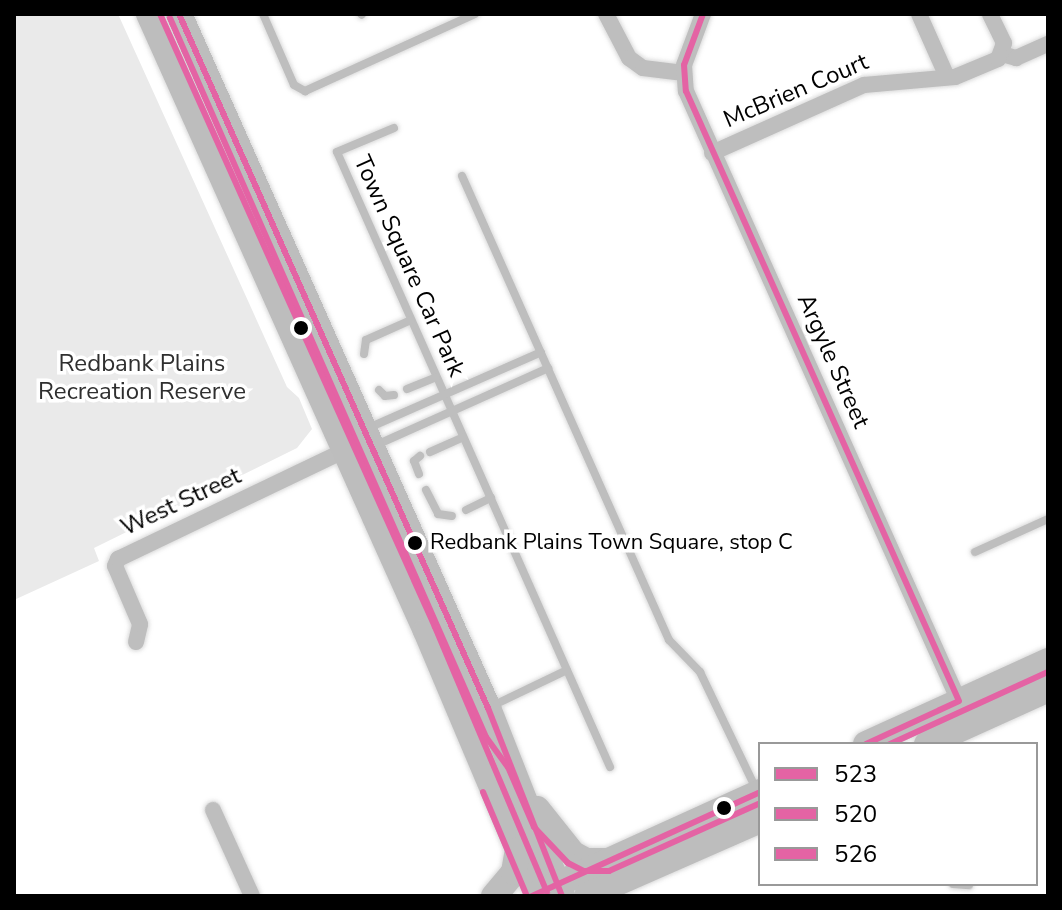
<!DOCTYPE html>
<style>
body{margin:0}
#map{position:relative;width:1062px;height:910px;overflow:hidden;background:#fff;font-family:"Nunito Sans",sans-serif}
div>[style]{position:absolute}
[style*='--x']{left:calc(var(--x)*1px);top:calc(var(--y)*1px);width:calc(var(--w)*1px);rotate:calc(var(--a)*1deg)}
.green>*{inset:0;background:#eaeaea}
.roads{filter:drop-shadow(0 0 2px #dbdbdb) drop-shadow(0 0 2px #dbdbdb)}
.lane>*{height:8px;margin:-4px;padding:0 4px;transform-origin:4px;border-radius:4px;background:#bebebe}
.street>*{height:16px;margin:-8px;padding:0 8px;transform-origin:8px;border-radius:8px;background:#bebebe}
.primary>*{height:26px;margin:-13px;padding:0 13px;transform-origin:13px;border-radius:13px;background:#bdbdbd}
.bus-1>*{height:6px;margin:-3px;padding:0 3px;transform-origin:3px;border-radius:3px;background:#e463a4}
.bus-2>*{height:6px;margin:-3px;padding:0 3px;transform-origin:3px;border-radius:3px;background:#e463a4}
.bus-3>*{height:6px;margin:-3px;padding:0 3px;transform-origin:3px;border-radius:3px;background:#e463a4}
.dots>*{width:22px;height:22px;translate:-50% -50%;box-sizing:border-box;border:4px solid #fff;border-radius:50%}
span{translate:-50% -50%;white-space:nowrap;text-align:center;line-height:1.15;-webkit-text-stroke:7px #fff;paint-order:stroke}
.bus-label{font-size:22px;color:#000}
.left{translate:0 -50%;text-align:left}
.street-label{font-size:24px;color:#000}
.park-label{font-size:24px;color:#2f2f2f}
.frame{position:absolute;inset:0;border:16px solid #000;pointer-events:none}
.legend{position:absolute;left:758px;top:742px;width:280px;height:144px;box-sizing:border-box;background:#fff;border:2px solid #999;margin:0;padding:10px 14px;list-style:none;font-size:24px;color:#000}
.legend li{display:flex;align-items:center;gap:16px;height:40px}
.legend b{width:40px;border:2px solid #999}
</style>
<div id="map">
<div class="green">
<i style="clip-path:polygon(14px 14px,118px 14px,287px 387px,299px 398px,312px 429px,297px 448px,94px 548px,99px 561px,14px 600px)"></i>
</div>
<div class="roads">
<div class="lane">
<i style="--x:263;--y:14;--w:77;--a:66.4"></i>
<i style="--x:294;--y:85;--w:13;--a:29"></i>
<i style="--x:305;--y:91;--w:187;--a:-24.4"></i>
<i style="--x:361;--y:14;--w:1;--a:45"></i>
<i style="--x:394;--y:128;--w:62;--a:157.2"></i>
<i style="--x:337;--y:152;--w:673;--a:66.06"></i>
<i style="--x:462;--y:176;--w:508;--a:65.96"></i>
<i style="--x:669;--y:640;--w:45;--a:45.9"></i>
<i style="--x:700;--y:672;--w:130;--a:64.4"></i>
<i style="--x:364;--y:354;--w:14;--a:-82"></i>
<i style="--x:366;--y:340;--w:49;--a:-24"></i>
<i style="--x:407;--y:389;--w:31;--a:-22"></i>
<i style="--x:379;--y:390;--w:8;--a:45"></i>
<i style="--x:385;--y:396;--w:9;--a:-6"></i>
<i style="--x:366;--y:429;--w:191;--a:-23.7"></i>
<i style="--x:374;--y:446;--w:191;--a:-24.1"></i>
<i style="--x:430;--y:452;--w:36;--a:-24"></i>
<i style="--x:419;--y:474;--w:14;--a:-111"></i>
<i style="--x:414;--y:461;--w:8;--a:-40"></i>
<i style="--x:426;--y:490;--w:27;--a:63"></i>
<i style="--x:438;--y:514;--w:14;--a:8"></i>
<i style="--x:466;--y:510;--w:28;--a:-26"></i>
<i style="--x:975;--y:552;--w:80;--a:-24.3"></i>
<i style="--x:492;--y:706;--w:83;--a:-25.6"></i>
<i style="--x:953;--y:884;--w:16;--a:4"></i>
</div>
<div class="street">
<i style="--x:606;--y:14;--w:50;--a:62.4"></i>
<i style="--x:629;--y:58;--w:17;--a:36"></i>
<i style="--x:643;--y:68;--w:41;--a:7"></i>
<i style="--x:703;--y:14;--w:54;--a:110.4"></i>
<i style="--x:684;--y:65;--w:26;--a:86"></i>
<i style="--x:686;--y:91;--w:676;--a:65.9"></i>
<i style="--x:919;--y:14;--w:69;--a:66"></i>
<i style="--x:1002;--y:54;--w:15;--a:16"></i>
<i style="--x:1016;--y:58;--w:35;--a:-24"></i>
<i style="--x:712;--y:153;--w:167;--a:-24.1"></i>
<i style="--x:864;--y:85;--w:91;--a:-5"></i>
<i style="--x:955;--y:77;--w:47;--a:-22.7"></i>
<i style="--x:998;--y:59;--w:17;--a:-69"></i>
<i style="--x:1004;--y:43;--w:32;--a:-116"></i>
<i style="--x:136;--y:642;--w:18;--a:-77"></i>
<i style="--x:140;--y:624;--w:63;--a:-113.3"></i>
<i style="--x:115;--y:566;--w:8;--a:-67"></i>
<i style="--x:118;--y:559;--w:253;--a:-25.6"></i>
<i style="--x:213;--y:810;--w:94;--a:65.6"></i>
</div>
<div class="primary">
<i style="--x:149;--y:14;--w:676;--a:65.82"></i>
<i style="--x:426;--y:631;--w:288;--a:67.1"></i>
<i style="--x:179;--y:14;--w:760;--a:66"></i>
<i style="--x:488;--y:708;--w:202;--a:68.5"></i>
<i style="--x:866;--y:744;--w:200;--a:-24.5"></i>
<i style="--x:927;--y:744;--w:133;--a:-24.4"></i>
<i style="--x:537;--y:809;--w:58;--a:51.3"></i>
<i style="--x:573;--y:854;--w:15;--a:28"></i>
<i style="--x:586;--y:861;--w:22;--a:0"></i>
<i style="--x:540;--y:892;--w:242;--a:-24.4"></i>
<i style="--x:494;--y:896;--w:31;--a:-50"></i>
<i style="--x:514;--y:872;--w:22;--a:-80"></i>
<i style="--x:587;--y:896;--w:189;--a:-23.7"></i>
</div>
</div>
<div class="bus-1">
<i style="--x:179;--y:14;--w:760;--a:66"></i>
<i style="--x:488;--y:708;--w:202;--a:68.5"></i>
<i style="--x:703;--y:14;--w:54;--a:110.4"></i>
<i style="--x:684;--y:65;--w:26;--a:86"></i>
<i style="--x:686;--y:91;--w:668;--a:65.89"></i>
<i style="--x:866;--y:744;--w:102;--a:-24.8"></i>
<i style="--x:532;--y:896;--w:251;--a:-24.5"></i>
</div>
<div class="bus-2">
<i style="--x:170;--y:18;--w:785;--a:66.27"></i>
<i style="--x:486;--y:737;--w:37;--a:54"></i>
<i style="--x:508;--y:767;--w:65;--a:66.6"></i>
<i style="--x:534;--y:827;--w:50;--a:46.6"></i>
<i style="--x:568;--y:863;--w:18;--a:27"></i>
<i style="--x:584;--y:871;--w:25;--a:0"></i>
<i style="--x:609;--y:871;--w:166;--a:-24.2"></i>
<i style="--x:890;--y:744;--w:174;--a:-24.5"></i>
<i style="--x:483;--y:792;--w:113;--a:67.1"></i>
</div>
<div class="bus-3">
<i style="--x:160;--y:14;--w:672;--a:65.84"></i>
<i style="--x:435;--y:627;--w:288;--a:67.1"></i>
</div>
<div class="dots">
<i style="left:301px;top:328px;background:#000"></i>
<i style="left:415px;top:543px;background:#000"></i>
<i style="left:724px;top:808px;background:#000"></i>
</div>
<div class="bus-label">
<span class="left" style="left:430px;top:543px">Redbank Plains Town Square, stop C</span>
</div>
<div class="street-label">
<span style="left:796px;top:91px;rotate:-23deg">McBrien Court</span>
<span style="left:409px;top:266px;rotate:66deg">Town Square Car Park</span>
<span style="left:833px;top:361px;rotate:66deg">Argyle Street</span>
<span style="left:181px;top:502px;rotate:-25deg">West Street</span>
</div>
<div class="park-label">
<span style="left:142px;top:378px">Redbank Plains<br>Recreation Reserve</span>
</div>
<div class="frame"></div>
<ul class="legend">
<li><b style="height:10px;background:#e463a4"></b>523</li>
<li><b style="height:10px;background:#e463a4"></b>520</li>
<li><b style="height:10px;background:#e463a4"></b>526</li>
</ul>
</div>
